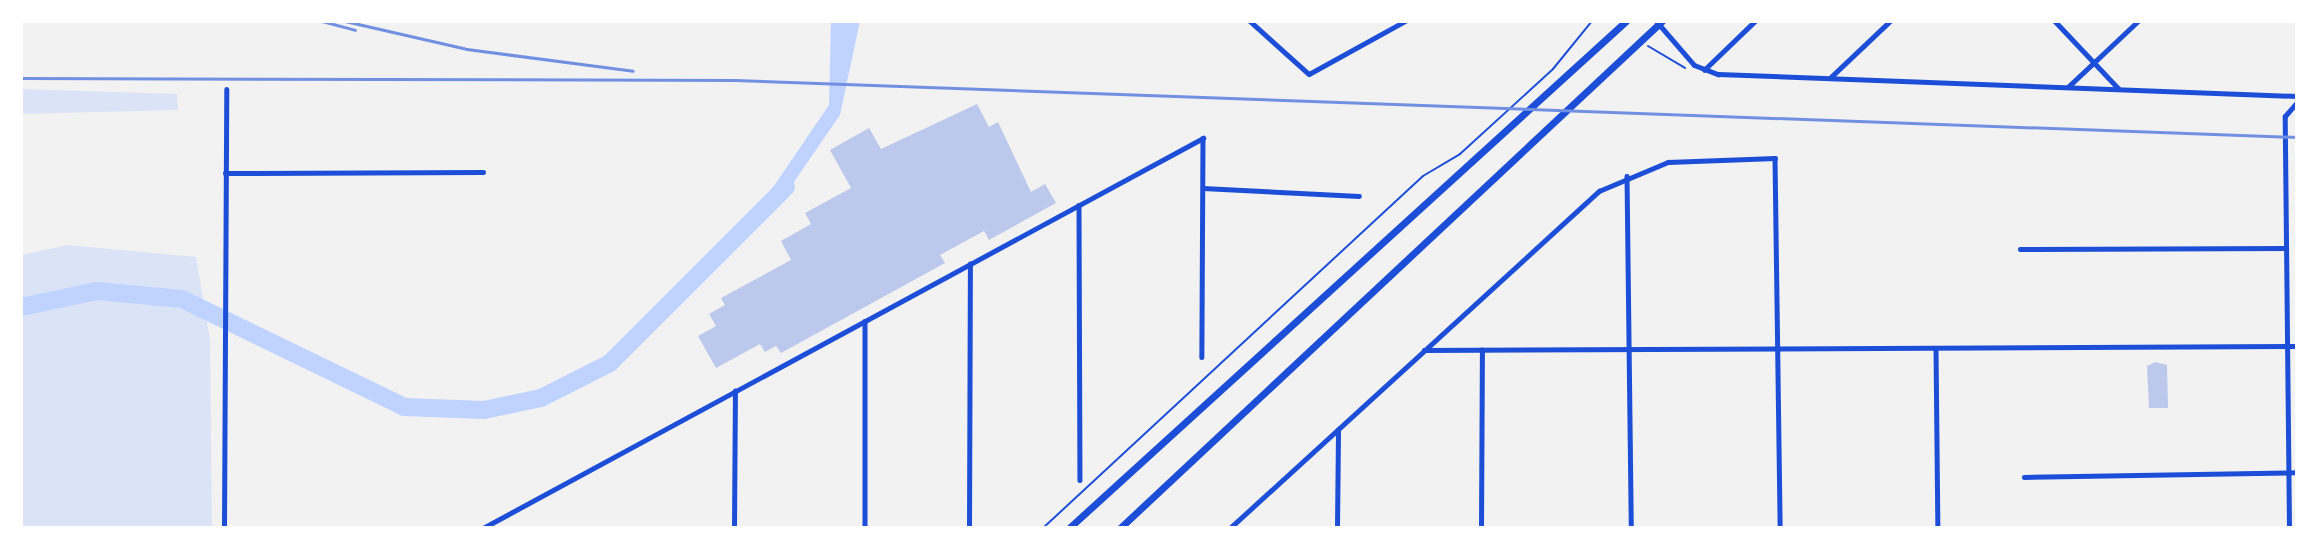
<!DOCTYPE html>
<style>
body{margin:0}
#map{position:relative;width:2318px;height:549px;overflow:hidden;background:#f2f2f2;font-family:"Playfair Display",serif}
div>[style]{position:absolute}
[style*='--x']{left:calc(var(--x)*1px);top:calc(var(--y)*1px);width:calc(var(--w)*1px);rotate:calc(var(--a)*1deg)}
.green>*{inset:0;background:#dbe4f7}
.water>*{inset:0;background:#bfd3fe}
.river>*{height:18px;margin:-9px;padding:0 9px;transform-origin:9px;border-radius:9px;background:#bfd3fe}
.building>*{inset:0;background:#bdc9ec}
.path>*{height:2px;margin:-1px;padding:0 1px;transform-origin:1px;border-radius:1px;background:#1d4ed8}
.minor>*{height:4.5px;margin:-2.25px;padding:0 2.25px;transform-origin:2.25px;border-radius:2.25px;background:#1d4ed8}
.tertiary>*{height:5px;margin:-2.5px;padding:0 2.5px;transform-origin:2.5px;border-radius:2.5px;background:#1d4ed8}
.trunk>*{height:7px;margin:-3.5px;padding:0 3.5px;transform-origin:3.5px;border-radius:3.5px;background:#1d4ed8}
.rail>*{height:2.5px;margin:-1.25px;padding:0 1.25px;transform-origin:1.25px;border-radius:1.25px;background:#7290e2}
span{translate:-50% -50%;white-space:nowrap;text-align:center;line-height:1.15;-webkit-text-stroke:5px #fff;paint-order:stroke}
.frame{position:absolute;inset:0;border:23px solid #fff;pointer-events:none}
</style>
<div id="map">
<div class="green">
<i style="clip-path:polygon(21px 89px,177px 94px,178px 110px,21px 114px)"></i>
<i style="clip-path:polygon(68px 245px,196px 257px,210px 339px,212px 528px,21px 528px,21px 255px)"></i>
</div>
<div class="water">
<i style="clip-path:polygon(831px 21px,860px 21px,840px 115px,776px 208px,763px 202px,829px 105px)"></i>
</div>
<div class="river">
<i style="--x:21;--y:307;--w:78;--a:-11.9"></i>
<i style="--x:97;--y:291;--w:85;--a:5.4"></i>
<i style="--x:182;--y:299;--w:247;--a:25.9"></i>
<i style="--x:404;--y:407;--w:80;--a:2.1"></i>
<i style="--x:484;--y:410;--w:58;--a:-11.9"></i>
<i style="--x:541;--y:398;--w:77;--a:-26.9"></i>
<i style="--x:610;--y:363;--w:249;--a:-45"></i>
</div>
<div class="building">
<i style="clip-path:polygon(977px 104px,989px 127px,998px 122px,1031px 192px,1045px 184px,1056px 203px,989px 240px,984px 231px,940px 255px,945px 263px,781px 353px,776px 346px,765px 352px,760px 344px,716px 368px,698px 336px,716px 326px,709px 314px,725px 305px,721px 298px,791px 260px,781px 241px,811px 224px,805px 213px,851px 188px,830px 150px,869px 128px,881px 149px)"></i>
<i style="clip-path:polygon(2155px 362px,2167px 365px,2168px 408px,2149px 408px,2147px 366px)"></i>
</div>
<div class="path">
<i style="--x:1648;--y:46;--w:43;--a:30.7"></i>
<i style="--x:1043;--y:528;--w:518;--a:-42.81"></i>
<i style="--x:1423;--y:176;--w:43;--a:-30.7"></i>
<i style="--x:1460;--y:154;--w:126;--a:-42.4"></i>
<i style="--x:1553;--y:69;--w:62;--a:-50.9"></i>
</div>
<div class="minor">
<i style="--x:1250;--y:21;--w:79;--a:41.9"></i>
<i style="--x:1309;--y:74;--w:110;--a:-28.9"></i>
<i style="--x:2055;--y:21;--w:93;--a:46.7"></i>
<i style="--x:1704;--y:70;--w:71;--a:-43.9"></i>
<i style="--x:1831;--y:77;--w:81;--a:-43.5"></i>
<i style="--x:2068;--y:87;--w:96;--a:-43.3"></i>
<i style="--x:225;--y:173;--w:258;--a:-0.2"></i>
<i style="--x:1627;--y:176;--w:352;--a:89.3"></i>
<i style="--x:1203;--y:188;--w:156;--a:2.9"></i>
<i style="--x:1079;--y:205;--w:275;--a:89.8"></i>
<i style="--x:2020;--y:249;--w:266;--a:-0.2"></i>
<i style="--x:865;--y:321;--w:207;--a:90"></i>
<i style="--x:1936;--y:348;--w:180;--a:89.4"></i>
<i style="--x:1424;--y:350;--w:873;--a:-0.26"></i>
<i style="--x:2024;--y:477;--w:273;--a:-1"></i>
<i style="--x:483;--y:528;--w:819;--a:-28.44"></i>
<i style="--x:1203;--y:138;--w:219;--a:90.3"></i>
<i style="--x:734;--y:528;--w:137;--a:-89.6"></i>
<i style="--x:969;--y:528;--w:264;--a:-89.8"></i>
<i style="--x:1230;--y:528;--w:500;--a:-42.4"></i>
<i style="--x:1599;--y:191;--w:75;--a:-22.8"></i>
<i style="--x:1668;--y:162;--w:107;--a:-2.1"></i>
<i style="--x:1775;--y:158;--w:370;--a:89.2"></i>
<i style="--x:1337;--y:528;--w:98;--a:-89.4"></i>
<i style="--x:1481;--y:528;--w:178;--a:-89.7"></i>
</div>
<div class="tertiary">
<i style="--x:1656;--y:21;--w:58;--a:49.2"></i>
<i style="--x:1694;--y:65;--w:26;--a:21"></i>
<i style="--x:1718;--y:74;--w:579;--a:2.18"></i>
<i style="--x:224;--y:528;--w:439;--a:-89.7"></i>
<i style="--x:2289;--y:528;--w:412;--a:-90.6"></i>
<i style="--x:2285;--y:116;--w:18;--a:-49"></i>
</div>
<div class="trunk">
<i style="--x:1069;--y:528;--w:753;--a:-42.31"></i>
<i style="--x:1120;--y:528;--w:742;--a:-43.09"></i>
</div>
<div class="rail">
<i style="--x:322;--y:21;--w:34;--a:15"></i>
<i style="--x:345;--y:21;--w:125;--a:12.9"></i>
<i style="--x:467;--y:49;--w:167;--a:7.5"></i>
<i style="--x:21;--y:78;--w:714;--a:0.16"></i>
<i style="--x:735;--y:80;--w:1563;--a:2.09"></i>
</div>
<div class="frame"></div>
</div>
